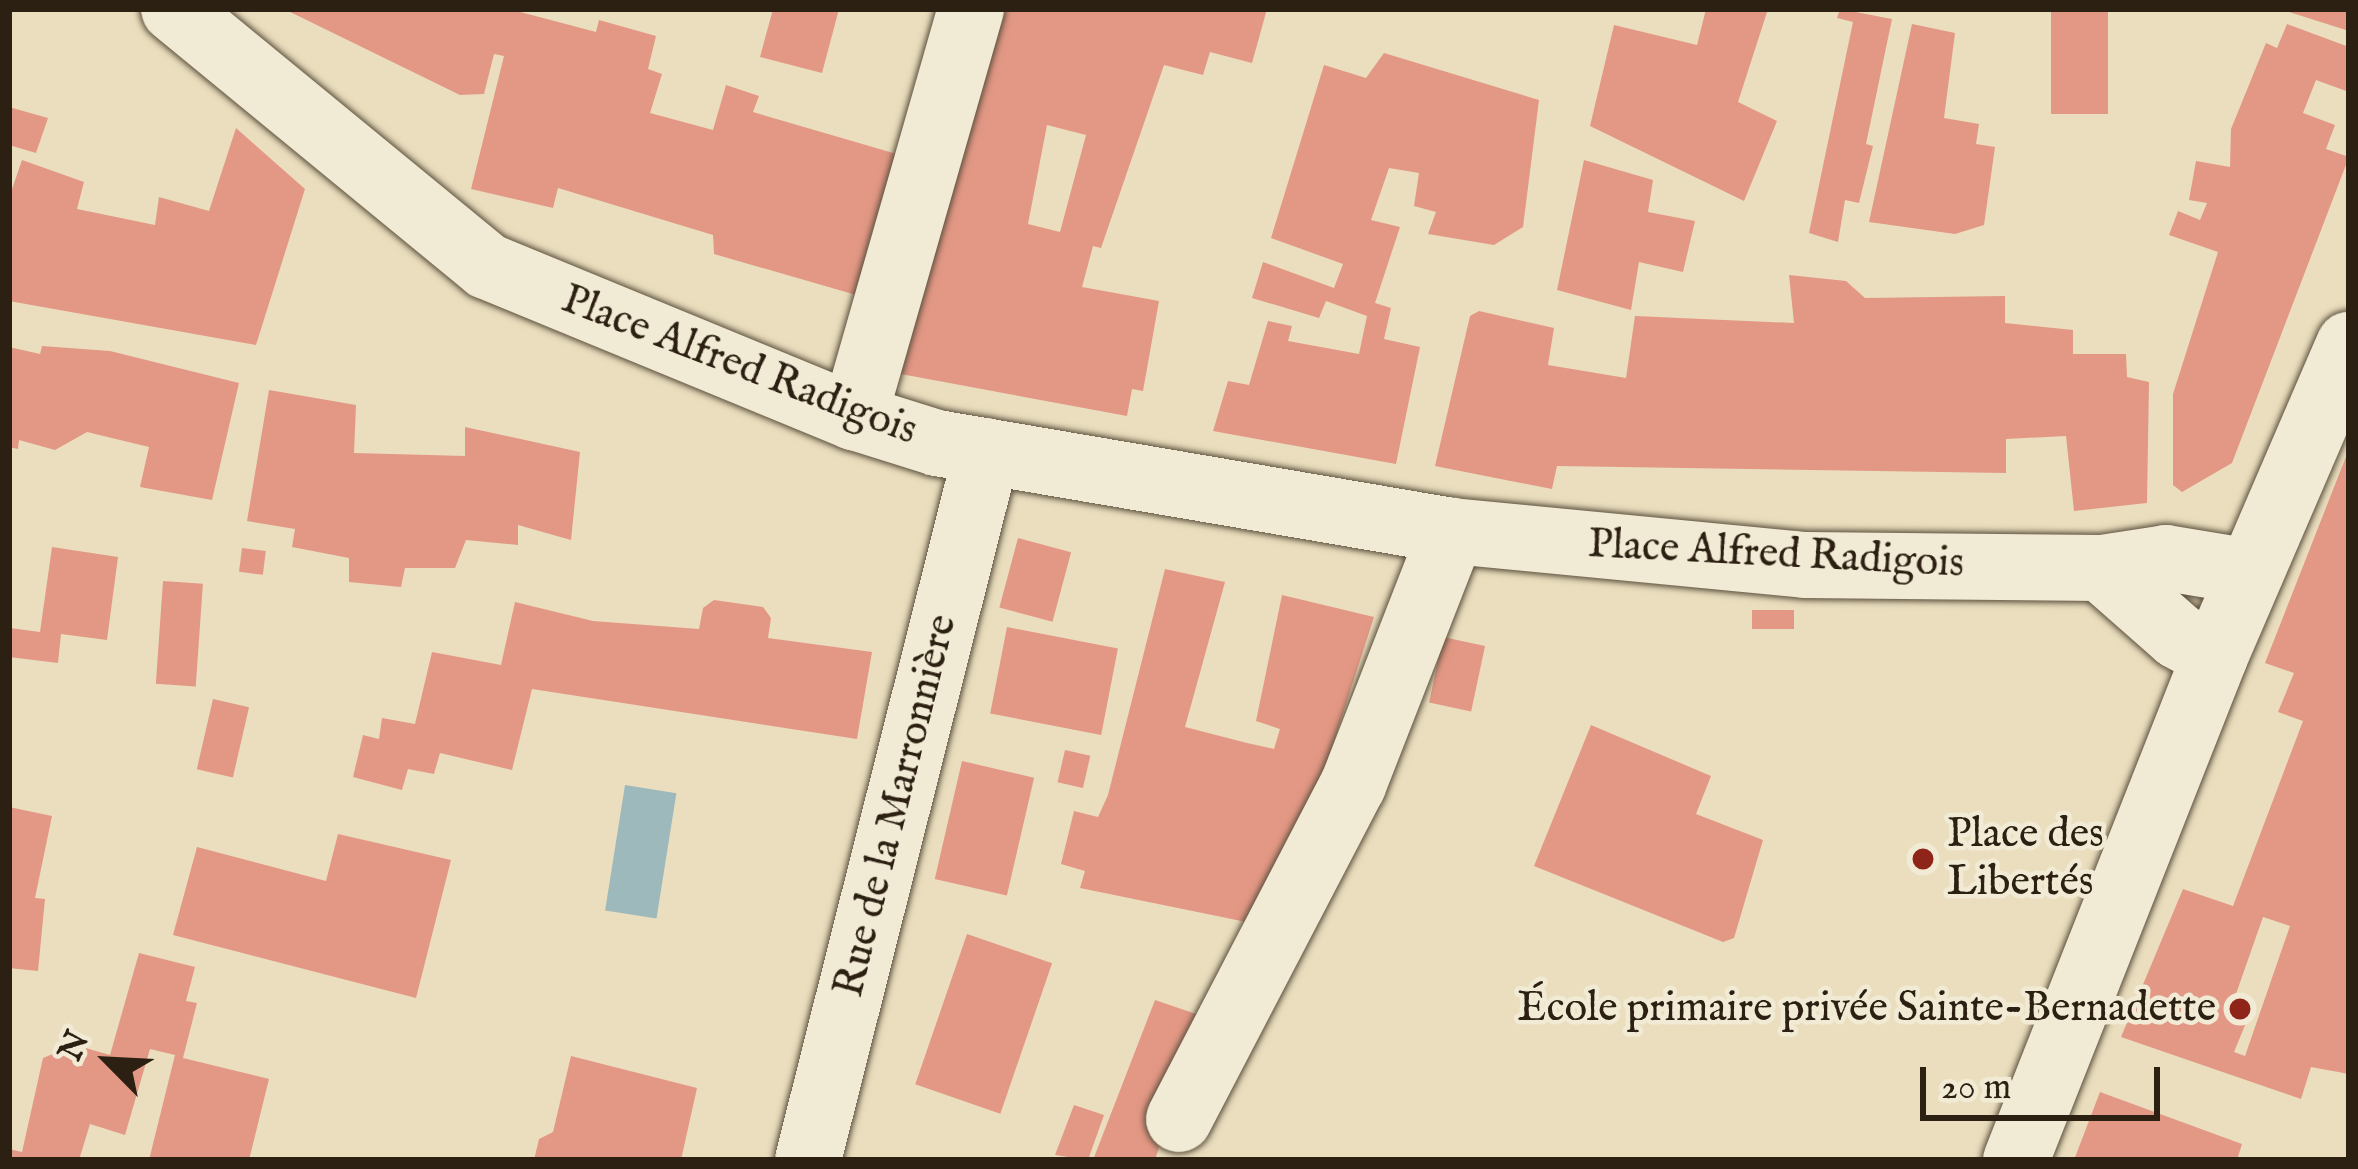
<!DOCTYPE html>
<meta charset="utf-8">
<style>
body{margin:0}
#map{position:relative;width:2358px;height:1169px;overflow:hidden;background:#eadebe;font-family:"IM FELL English",serif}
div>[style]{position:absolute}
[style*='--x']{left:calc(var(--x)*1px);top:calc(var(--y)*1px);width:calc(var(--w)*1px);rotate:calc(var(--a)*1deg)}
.water>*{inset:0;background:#9db9bc;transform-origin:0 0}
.building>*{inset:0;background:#e39885;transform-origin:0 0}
.roads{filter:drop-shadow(0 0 3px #5c503d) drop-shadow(0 0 3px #5c503d)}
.minor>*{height:66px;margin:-33px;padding:0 33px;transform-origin:33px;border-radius:33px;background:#f1ead5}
.dots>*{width:33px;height:33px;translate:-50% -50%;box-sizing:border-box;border:6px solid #f1ead5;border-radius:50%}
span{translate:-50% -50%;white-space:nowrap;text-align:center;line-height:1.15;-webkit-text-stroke:9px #f1ead5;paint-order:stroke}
.street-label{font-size:42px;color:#2c2012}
.poi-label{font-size:42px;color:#2c2012}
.left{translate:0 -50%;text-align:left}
.right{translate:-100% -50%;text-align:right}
.frame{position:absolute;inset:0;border:12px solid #2c2012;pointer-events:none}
.north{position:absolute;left:48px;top:1001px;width:120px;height:120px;-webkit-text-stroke:9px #f1ead5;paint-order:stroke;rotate:294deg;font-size:33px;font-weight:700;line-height:48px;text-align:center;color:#2c2012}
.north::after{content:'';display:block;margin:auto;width:42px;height:54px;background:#2c2012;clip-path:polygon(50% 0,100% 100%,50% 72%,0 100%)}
.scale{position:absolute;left:1920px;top:1067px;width:240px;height:54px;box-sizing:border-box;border:6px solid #2c2012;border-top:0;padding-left:15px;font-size:36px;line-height:42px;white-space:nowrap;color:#2c2012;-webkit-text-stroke:9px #f1ead5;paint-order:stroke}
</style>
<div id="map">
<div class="water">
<i style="left:625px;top:785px;width:52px;height:127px;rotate:9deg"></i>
</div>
<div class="building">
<i style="clip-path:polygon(284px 9px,509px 9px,596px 32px,599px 20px,656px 36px,648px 69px,662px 74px,650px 113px,713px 130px,726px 85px,759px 96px,753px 112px,907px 157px,870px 299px,714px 254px,713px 235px,558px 188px,553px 208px,471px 189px,504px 56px,494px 54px,484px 94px,460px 95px)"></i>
<i style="clip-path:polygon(773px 9px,839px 9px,822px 73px,760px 57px)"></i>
<i style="clip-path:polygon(evenodd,994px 9px,1267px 9px,1252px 63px,1210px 52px,1203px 75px,1164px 65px,1101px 248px,1093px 246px,1082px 287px,1159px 301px,1143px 391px,1132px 389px,1127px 416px,890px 372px,994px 9px,1047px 125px,1086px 135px,1060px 232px,1028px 224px,1047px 125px)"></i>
<i style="clip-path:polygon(1706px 9px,1768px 9px,1738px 102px,1777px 121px,1744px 201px,1590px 126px,1614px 25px,1697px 45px)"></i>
<i style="clip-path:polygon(1840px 9px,1892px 19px,1866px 144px,1873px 146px,1859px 203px,1845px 200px,1838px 242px,1809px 233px,1853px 22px,1837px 18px)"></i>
<i style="left:2051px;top:9px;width:57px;height:105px"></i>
<i style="clip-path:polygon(2283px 9px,2349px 9px,2349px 31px,2283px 10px)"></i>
<i style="clip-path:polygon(1912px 24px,1955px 33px,1944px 118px,1979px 124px,1976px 144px,1995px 147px,1984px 225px,1955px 234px,1869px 222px)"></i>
<i style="clip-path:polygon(2287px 24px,2349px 47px,2349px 92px,2316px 80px,2303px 113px,2335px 125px,2326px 149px,2349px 157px,2232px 463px,2182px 492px,2173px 485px,2173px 394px,2218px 252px,2169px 235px,2178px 211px,2200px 220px,2207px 203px,2189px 200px,2196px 161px,2230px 167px,2231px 129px,2266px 43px,2277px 48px)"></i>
<i style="clip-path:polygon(1384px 53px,1539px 100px,1523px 227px,1494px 245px,1428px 234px,1436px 212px,1414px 206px,1419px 173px,1389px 168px,1371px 220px,1400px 227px,1375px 303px,1391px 308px,1384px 339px,1420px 347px,1396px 464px,1213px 431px,1228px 381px,1249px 385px,1268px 321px,1292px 326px,1288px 341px,1359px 354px,1367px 316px,1326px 301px,1319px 318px,1252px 298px,1263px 262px,1334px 288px,1343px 264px,1271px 238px,1324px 65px,1366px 78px)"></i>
<i style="clip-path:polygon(9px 107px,48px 118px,36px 153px,9px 145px)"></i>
<i style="clip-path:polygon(236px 128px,305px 189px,256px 345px,9px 301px,9px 198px,22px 160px,84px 182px,77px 209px,155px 225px,159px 197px,209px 211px)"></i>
<i style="clip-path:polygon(1584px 160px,1653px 180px,1648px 212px,1695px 221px,1683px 272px,1639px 262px,1631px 310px,1557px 290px)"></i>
<i style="clip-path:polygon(1789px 275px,1846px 281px,1865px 298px,2005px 296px,2005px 323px,2073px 330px,2073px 354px,2126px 354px,2127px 377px,2149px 382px,2147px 503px,2074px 511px,2066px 436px,2006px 439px,2006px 473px,1557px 466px,1552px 489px,1435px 466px,1470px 316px,1479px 311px,1554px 328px,1548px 365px,1626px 378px,1635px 316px,1794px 323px)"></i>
<i style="clip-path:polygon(42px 346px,110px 351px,239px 383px,212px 500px,140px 487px,149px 447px,87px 432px,55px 450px,19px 440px,18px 449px,9px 447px,9px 347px,40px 354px)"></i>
<i style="clip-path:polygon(269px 390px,356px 405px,354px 453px,465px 456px,465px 427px,580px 452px,571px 540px,518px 525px,518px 545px,466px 540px,455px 568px,405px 568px,401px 587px,349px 582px,349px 558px,292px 547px,295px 529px,247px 521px)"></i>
<i style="clip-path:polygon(evenodd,2349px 449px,2349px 1074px,2311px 1067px,2301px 1099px,2121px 1037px,2183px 889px,2233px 906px,2303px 721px,2278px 712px,2294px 673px,2265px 663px,2349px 449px,2263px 917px,2290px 926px,2245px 1056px,2234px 1052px,2248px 1018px,2230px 1011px,2263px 917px)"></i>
<i style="left:1018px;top:538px;width:55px;height:72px;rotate:15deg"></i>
<i style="clip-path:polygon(52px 547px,118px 557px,107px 640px,61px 634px,58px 663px,9px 657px,10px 628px,40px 632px)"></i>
<i style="left:242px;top:548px;width:24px;height:24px;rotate:7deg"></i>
<i style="clip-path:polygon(1165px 569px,1225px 582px,1185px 727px,1247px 743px,1274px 749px,1280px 729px,1256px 721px,1282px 595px,1374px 617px,1327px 763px,1256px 924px,1080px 888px,1085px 871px,1061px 864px,1074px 811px,1098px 817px,1108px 795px)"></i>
<i style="left:163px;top:581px;width:40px;height:103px;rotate:4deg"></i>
<i style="clip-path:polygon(714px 600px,763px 607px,771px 618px,768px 638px,872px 652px,857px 739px,532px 689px,512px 770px,440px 753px,434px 774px,408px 769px,402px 790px,353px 777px,363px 735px,379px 739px,382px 718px,415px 724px,432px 652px,501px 665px,515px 602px,593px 621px,699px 629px,703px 608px)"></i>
<i style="left:1752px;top:610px;width:42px;height:19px"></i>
<i style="left:1007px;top:627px;width:113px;height:88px;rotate:11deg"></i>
<i style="left:1443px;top:637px;width:43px;height:67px;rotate:12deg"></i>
<i style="left:213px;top:699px;width:37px;height:72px;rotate:13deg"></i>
<i style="clip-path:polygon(1591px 725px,1711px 776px,1696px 814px,1763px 840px,1734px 938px,1723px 942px,1534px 866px)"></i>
<i style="left:1065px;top:750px;width:26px;height:33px;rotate:13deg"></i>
<i style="left:962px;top:761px;width:74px;height:121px;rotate:13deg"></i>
<i style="clip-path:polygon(9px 807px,52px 816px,35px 898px,45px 899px,38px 971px,9px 968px)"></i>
<i style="clip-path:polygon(338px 834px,451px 860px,416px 998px,173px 935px,197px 847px,326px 881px)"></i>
<i style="left:967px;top:934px;width:90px;height:159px;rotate:19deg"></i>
<i style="clip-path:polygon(139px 953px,195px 967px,186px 1001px,197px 1003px,183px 1058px,269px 1079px,249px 1160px,149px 1160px,175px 1055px,150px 1049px,125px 1135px,90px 1124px,79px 1160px,9px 1160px,9px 1149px,22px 1152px,43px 1058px,75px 1045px,110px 1055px)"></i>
<i style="clip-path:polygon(1155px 1000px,1202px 1016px,1155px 1160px,1093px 1160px)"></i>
<i style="clip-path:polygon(571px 1056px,697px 1088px,681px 1160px,534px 1160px,539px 1139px,553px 1132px)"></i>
<i style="clip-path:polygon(2100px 1092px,2242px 1144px,2237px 1160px,2074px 1160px)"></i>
<i style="clip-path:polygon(1074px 1105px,1104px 1115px,1088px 1160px,1055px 1155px)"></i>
</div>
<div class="roads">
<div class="minor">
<i style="--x:174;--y:9;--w:405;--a:39.4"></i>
<i style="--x:487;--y:266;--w:397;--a:22.4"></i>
<i style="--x:854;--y:417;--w:87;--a:17.4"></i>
<i style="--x:937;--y:443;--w:522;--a:9.7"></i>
<i style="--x:1452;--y:531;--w:355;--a:5.5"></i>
<i style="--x:1805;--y:565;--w:296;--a:0.6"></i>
<i style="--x:2101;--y:568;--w:66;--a:-8.7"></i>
<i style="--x:2166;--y:558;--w:86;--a:9.4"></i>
<i style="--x:854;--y:417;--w:424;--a:-74"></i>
<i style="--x:2101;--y:568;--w:103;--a:41.4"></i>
<i style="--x:2178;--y:636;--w:42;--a:28.4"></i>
<i style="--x:1179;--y:1119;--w:377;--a:-62.5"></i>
<i style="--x:1353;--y:785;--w:273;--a:-68.7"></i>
<i style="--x:808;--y:1160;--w:731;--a:-75.83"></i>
<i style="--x:2016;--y:1160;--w:542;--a:-68.45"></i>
<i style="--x:2215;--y:656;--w:339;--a:-66.7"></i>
</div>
</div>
<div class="dots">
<i style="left:1923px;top:859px;background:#8f2418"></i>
<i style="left:2240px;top:1009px;background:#8f2418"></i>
</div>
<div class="street-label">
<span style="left:739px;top:366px;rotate:21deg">Place Alfred Radigois</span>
<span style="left:1776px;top:555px;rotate:3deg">Place Alfred Radigois</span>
<span style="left:897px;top:806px;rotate:-76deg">Rue de la Marronnière</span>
</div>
<div class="poi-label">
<span class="left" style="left:1947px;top:859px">Place des<br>Libertés</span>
<span class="right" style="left:2216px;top:1009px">École primaire privée Sainte-Bernadette</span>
</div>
<div class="frame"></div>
<div class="north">N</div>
<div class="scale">20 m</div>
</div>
